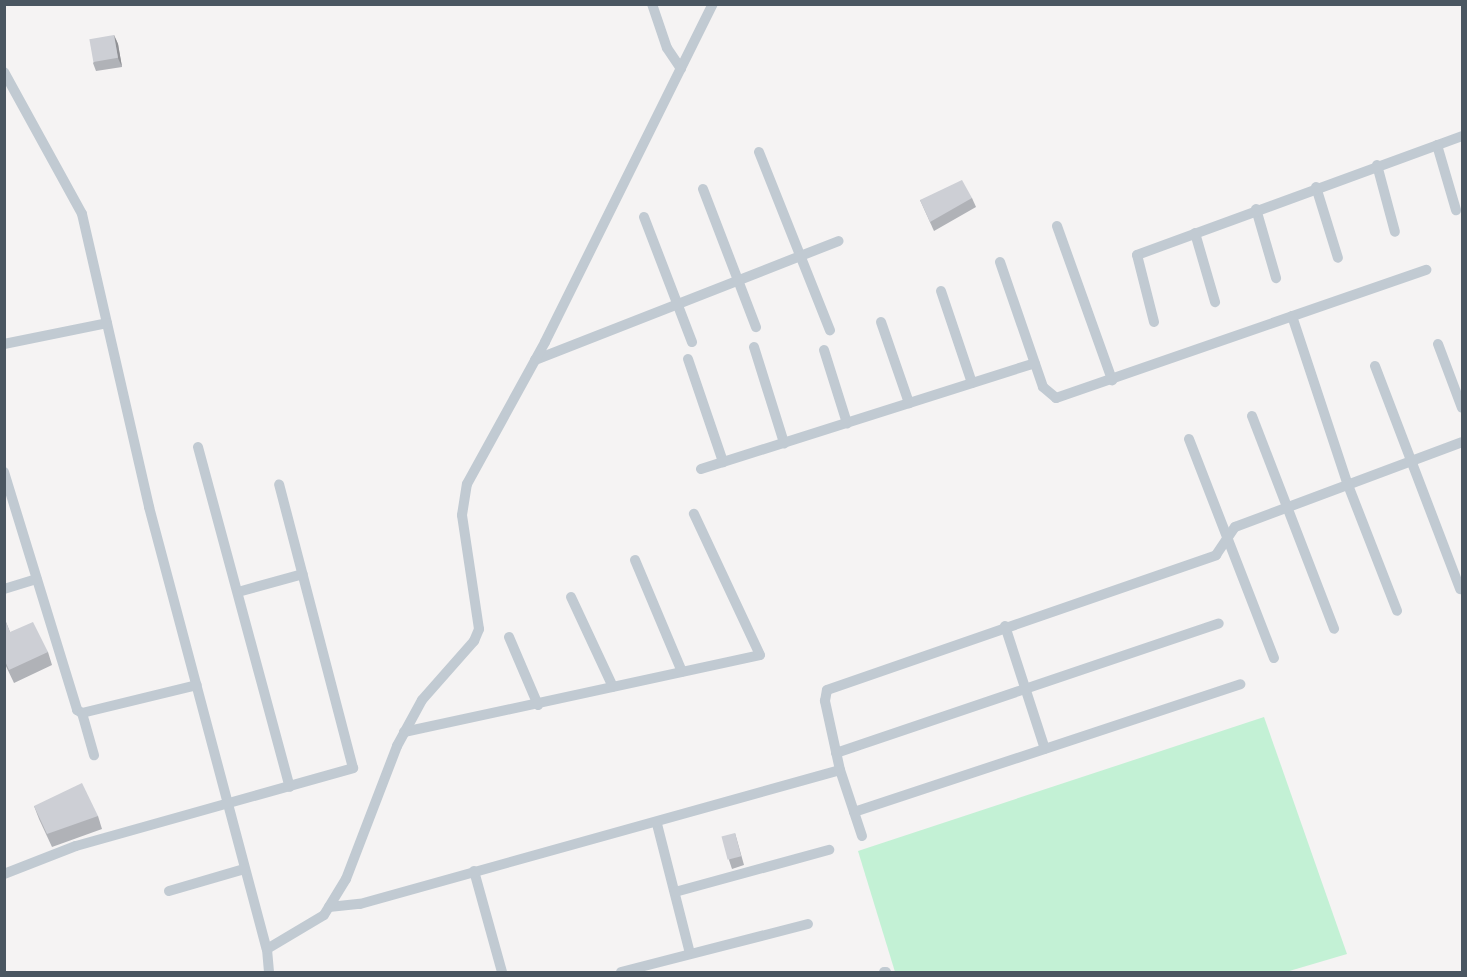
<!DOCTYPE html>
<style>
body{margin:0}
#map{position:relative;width:1467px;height:977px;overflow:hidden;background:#f5f3f3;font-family:Overpass,sans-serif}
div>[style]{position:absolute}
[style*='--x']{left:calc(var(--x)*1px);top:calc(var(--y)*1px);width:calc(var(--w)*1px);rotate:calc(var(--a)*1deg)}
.green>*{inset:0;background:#c3f1d5}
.street>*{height:10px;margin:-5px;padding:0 5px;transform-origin:5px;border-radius:5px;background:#c1cad2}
.wall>*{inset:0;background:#b0b2b7}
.shaded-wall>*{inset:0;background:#909195}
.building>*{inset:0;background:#cdcfd5;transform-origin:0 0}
span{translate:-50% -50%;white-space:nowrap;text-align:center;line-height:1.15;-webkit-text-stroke:4.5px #fff;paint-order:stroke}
.frame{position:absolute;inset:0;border:6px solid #4a5661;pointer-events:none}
</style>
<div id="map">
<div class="green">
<i style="clip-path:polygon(1264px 717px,1347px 954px,1286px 972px,895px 972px,858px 851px)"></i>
</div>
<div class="street">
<i style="--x:652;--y:4;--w:46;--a:71.2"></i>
<i style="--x:667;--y:48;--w:25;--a:56"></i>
<i style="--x:4;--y:72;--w:162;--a:61.2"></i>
<i style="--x:82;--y:214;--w:301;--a:77.1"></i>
<i style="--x:149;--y:507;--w:457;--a:75.1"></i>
<i style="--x:1437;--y:145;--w:68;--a:73.7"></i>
<i style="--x:759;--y:152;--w:192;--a:68.3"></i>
<i style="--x:1377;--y:165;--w:69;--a:75"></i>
<i style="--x:1316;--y:187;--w:74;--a:72.8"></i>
<i style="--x:703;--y:189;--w:148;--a:69"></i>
<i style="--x:1256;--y:209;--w:72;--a:73.8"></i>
<i style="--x:644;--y:217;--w:134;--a:69"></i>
<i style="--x:1057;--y:226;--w:164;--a:70.3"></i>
<i style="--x:1195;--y:233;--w:72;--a:73.8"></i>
<i style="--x:1000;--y:262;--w:132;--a:71"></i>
<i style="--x:1043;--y:387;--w:17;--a:40"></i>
<i style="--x:1056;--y:398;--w:392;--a:-19.1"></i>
<i style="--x:941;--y:291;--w:97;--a:71.4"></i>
<i style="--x:1292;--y:316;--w:178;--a:71.7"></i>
<i style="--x:1348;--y:485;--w:135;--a:68.7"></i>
<i style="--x:881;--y:322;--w:86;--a:70.9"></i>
<i style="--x:1154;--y:322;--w:69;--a:-104.2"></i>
<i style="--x:1137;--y:255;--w:346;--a:-20.1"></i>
<i style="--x:4;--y:344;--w:105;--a:-11.5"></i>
<i style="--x:1438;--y:344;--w:68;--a:69.4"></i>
<i style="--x:754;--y:347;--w:101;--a:72.6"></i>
<i style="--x:824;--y:350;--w:77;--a:72.5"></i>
<i style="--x:688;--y:359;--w:109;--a:71.2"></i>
<i style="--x:535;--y:360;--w:326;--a:-21.4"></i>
<i style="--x:1375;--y:366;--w:239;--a:69.1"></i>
<i style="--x:1252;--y:416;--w:228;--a:68.9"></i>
<i style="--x:1189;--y:439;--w:235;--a:68.8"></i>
<i style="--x:198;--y:447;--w:352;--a:74.9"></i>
<i style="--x:701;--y:469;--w:350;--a:-17.6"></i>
<i style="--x:4;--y:472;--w:249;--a:72.9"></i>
<i style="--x:77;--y:710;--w:6;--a:31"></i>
<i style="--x:82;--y:713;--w:118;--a:-13.7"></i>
<i style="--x:635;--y:560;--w:121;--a:67.2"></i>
<i style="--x:4;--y:589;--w:34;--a:-17"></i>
<i style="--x:238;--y:592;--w:67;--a:-15.5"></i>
<i style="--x:571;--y:597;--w:99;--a:65"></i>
<i style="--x:1005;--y:626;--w:129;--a:72"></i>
<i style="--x:509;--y:637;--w:74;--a:66.9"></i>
<i style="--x:82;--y:713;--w:44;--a:74.1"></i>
<i style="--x:404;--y:732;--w:364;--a:-12.2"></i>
<i style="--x:760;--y:655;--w:156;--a:-115.1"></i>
<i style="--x:836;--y:753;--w:404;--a:-18.7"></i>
<i style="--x:854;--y:812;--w:407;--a:-18.3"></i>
<i style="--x:657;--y:824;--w:133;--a:75.7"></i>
<i style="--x:862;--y:836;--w:70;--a:-108.4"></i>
<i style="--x:840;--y:770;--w:71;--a:-102.3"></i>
<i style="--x:825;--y:701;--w:11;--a:-80"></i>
<i style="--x:827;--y:690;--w:412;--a:-19.1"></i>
<i style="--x:1216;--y:555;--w:34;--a:-56"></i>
<i style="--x:1235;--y:527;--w:242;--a:-20.5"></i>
<i style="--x:474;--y:871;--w:105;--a:74.5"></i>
<i style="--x:4;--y:874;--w:77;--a:-21.3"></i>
<i style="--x:76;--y:846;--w:288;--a:-15.7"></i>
<i style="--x:353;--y:768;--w:293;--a:-104.6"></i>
<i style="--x:169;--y:891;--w:78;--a:-16.3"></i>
<i style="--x:675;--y:892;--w:160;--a:-15.3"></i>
<i style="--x:329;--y:907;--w:31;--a:-6"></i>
<i style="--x:360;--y:904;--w:498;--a:-15.6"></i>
<i style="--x:269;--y:972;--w:23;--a:-95"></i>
<i style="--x:267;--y:949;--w:66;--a:-30.8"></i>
<i style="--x:324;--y:915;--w:42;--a:-58.6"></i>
<i style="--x:346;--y:879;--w:142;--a:-69"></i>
<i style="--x:397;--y:746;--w:52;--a:-61.5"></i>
<i style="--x:422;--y:700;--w:79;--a:-48.6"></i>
<i style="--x:474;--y:641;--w:13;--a:-67"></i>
<i style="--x:479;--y:629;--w:115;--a:-98.5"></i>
<i style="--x:462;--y:515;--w:31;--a:-81"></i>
<i style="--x:467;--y:484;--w:162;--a:-61.2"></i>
<i style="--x:545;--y:342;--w:377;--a:-63.6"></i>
<i style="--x:621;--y:972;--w:193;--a:-14.4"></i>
<i style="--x:884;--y:972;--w:2;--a:0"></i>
</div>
<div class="wall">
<i style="clip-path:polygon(114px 35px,118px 44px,122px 67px,96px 71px,93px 63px)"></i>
<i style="clip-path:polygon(972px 198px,976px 207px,934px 231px,920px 200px)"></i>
<i style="clip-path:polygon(4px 617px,10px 632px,48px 652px,52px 665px,14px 683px,4px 662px)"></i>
<i style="clip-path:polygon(34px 806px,98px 816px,102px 829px,52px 847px,39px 819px)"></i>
<i style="clip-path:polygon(735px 833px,744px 865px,732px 869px,729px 860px)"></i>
</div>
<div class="shaded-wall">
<i style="clip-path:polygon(114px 35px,118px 44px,122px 67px,118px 58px)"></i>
</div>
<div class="building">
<i style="left:114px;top:35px;width:23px;height:25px;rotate:80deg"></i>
<i style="clip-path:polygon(962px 180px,972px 198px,930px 222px,920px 200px)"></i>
<i style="clip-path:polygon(4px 617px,10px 632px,33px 622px,48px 652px,9px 670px,4px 659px)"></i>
<i style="clip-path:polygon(82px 783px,98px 816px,47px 834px,34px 806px)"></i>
<i style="left:735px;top:833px;width:24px;height:14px;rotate:75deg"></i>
</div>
<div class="frame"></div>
</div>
